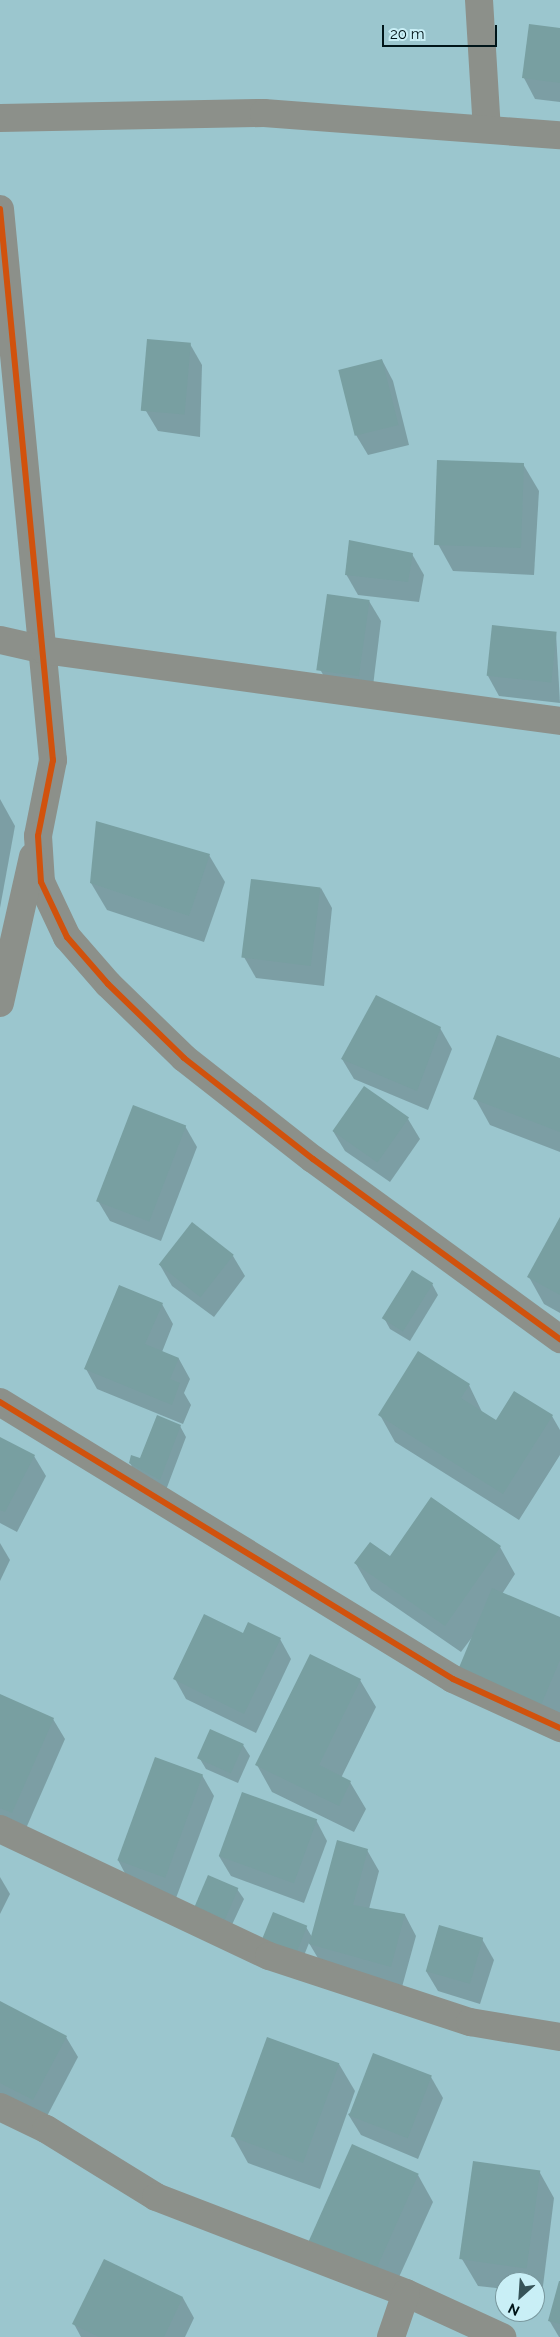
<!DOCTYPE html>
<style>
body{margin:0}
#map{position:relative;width:560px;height:2337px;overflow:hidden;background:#9bc6ce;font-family:Raleway,sans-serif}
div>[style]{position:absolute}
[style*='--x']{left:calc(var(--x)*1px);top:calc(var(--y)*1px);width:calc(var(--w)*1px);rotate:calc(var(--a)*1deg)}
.shadow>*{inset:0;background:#0003}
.building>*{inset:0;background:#789fa1;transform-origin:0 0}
.minor>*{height:28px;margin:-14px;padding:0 14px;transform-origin:14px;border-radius:14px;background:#8c908a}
.cycleway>*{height:6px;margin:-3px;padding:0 3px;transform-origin:3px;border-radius:3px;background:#d1520d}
span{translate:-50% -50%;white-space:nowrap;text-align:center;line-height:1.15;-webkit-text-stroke:4.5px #c9eff6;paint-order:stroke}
.north{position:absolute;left:495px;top:2272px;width:50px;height:50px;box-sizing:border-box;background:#c9eff6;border:1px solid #79989e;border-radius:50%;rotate:206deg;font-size:14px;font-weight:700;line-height:20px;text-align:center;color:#001519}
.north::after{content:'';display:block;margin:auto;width:18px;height:22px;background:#365358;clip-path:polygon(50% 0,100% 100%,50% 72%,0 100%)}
.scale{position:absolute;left:382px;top:25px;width:115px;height:22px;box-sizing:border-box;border:2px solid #001519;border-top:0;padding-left:6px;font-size:15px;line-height:18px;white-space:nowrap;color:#001519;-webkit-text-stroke:4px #c9eff6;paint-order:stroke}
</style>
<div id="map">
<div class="shadow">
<i style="clip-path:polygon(560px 29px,560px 102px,535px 99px,524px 78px)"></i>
<i style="clip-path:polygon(190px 344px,202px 365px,200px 437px,158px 431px,146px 411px)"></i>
<i style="clip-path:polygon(382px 360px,393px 381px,409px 445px,368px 455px,356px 435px)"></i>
<i style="clip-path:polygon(523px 464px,539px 491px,534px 575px,453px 571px,438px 544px)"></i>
<i style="clip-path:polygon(412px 554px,424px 575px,419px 602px,358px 595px,346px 574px)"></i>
<i style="clip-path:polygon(369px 601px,381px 621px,372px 694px,331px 690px,320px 669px)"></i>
<i style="clip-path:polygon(556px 633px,560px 703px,499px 696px,488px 676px)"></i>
<i style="clip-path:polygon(0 799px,15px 826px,0 908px)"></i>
<i style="clip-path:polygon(209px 855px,225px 882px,204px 942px,107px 910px,91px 883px)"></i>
<i style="clip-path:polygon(321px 888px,332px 908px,324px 986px,256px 978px,244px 957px)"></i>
<i style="clip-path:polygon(440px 1028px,452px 1049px,428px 1110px,354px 1079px,342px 1059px)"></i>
<i style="clip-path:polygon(560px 1059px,560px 1152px,490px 1125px,475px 1098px)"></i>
<i style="clip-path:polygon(408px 1119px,420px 1139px,390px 1182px,345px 1151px,333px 1131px)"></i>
<i style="clip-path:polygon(185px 1126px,197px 1147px,161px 1241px,110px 1221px,98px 1201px)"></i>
<i style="clip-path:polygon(560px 1220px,560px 1313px,544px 1304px,529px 1277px)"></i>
<i style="clip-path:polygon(233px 1256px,245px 1276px,214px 1317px,172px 1286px,160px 1265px)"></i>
<i style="clip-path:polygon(432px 1284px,438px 1295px,410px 1341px,390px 1329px,384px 1318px)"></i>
<i style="clip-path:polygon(162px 1304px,173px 1324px,162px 1352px,179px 1359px,190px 1379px,184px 1393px,191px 1405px,183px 1424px,97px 1389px,86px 1369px)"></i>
<i style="clip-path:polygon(469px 1385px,483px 1414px,496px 1422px,552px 1416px,560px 1430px,560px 1455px,519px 1520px,395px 1442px,380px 1415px)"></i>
<i style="clip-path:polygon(180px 1426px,186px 1437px,166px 1490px,136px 1474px,130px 1463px,141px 1460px)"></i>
<i style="clip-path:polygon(0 1438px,34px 1456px,46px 1476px,17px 1532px,0 1523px)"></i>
<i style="clip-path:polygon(0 1543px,10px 1560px,0 1581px)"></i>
<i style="clip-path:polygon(500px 1547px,515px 1574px,502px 1594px,560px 1618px,560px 1723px,473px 1636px,461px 1652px,371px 1590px,356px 1564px)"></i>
<i style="clip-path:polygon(244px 1635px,280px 1639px,291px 1659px,256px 1733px,186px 1699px,175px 1679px)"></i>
<i style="clip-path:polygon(360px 1680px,376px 1707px,341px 1778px,350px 1782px,366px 1809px,354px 1832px,272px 1792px,257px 1765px)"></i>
<i style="clip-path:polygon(0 1696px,53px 1719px,65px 1739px,24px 1833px,0 1822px)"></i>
<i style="clip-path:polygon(243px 1745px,250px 1756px,238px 1783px,206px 1769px,200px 1759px)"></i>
<i style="clip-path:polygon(202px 1775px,214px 1796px,176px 1898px,129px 1881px,118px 1860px)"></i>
<i style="clip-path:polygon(316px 1820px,327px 1841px,304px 1903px,231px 1876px,219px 1856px)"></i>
<i style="clip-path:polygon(367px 1850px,379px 1871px,369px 1909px,405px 1915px,416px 1936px,402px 1987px,322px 1965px,309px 1943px,301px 1963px,269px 1950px,306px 1927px,312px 1937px)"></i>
<i style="clip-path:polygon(0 1877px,10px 1894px,0 1914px)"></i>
<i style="clip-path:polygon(237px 1889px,244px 1899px,230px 1929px,196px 1906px)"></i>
<i style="clip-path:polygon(482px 1939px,494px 1960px,480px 2004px,438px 1991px,426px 1971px)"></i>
<i style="clip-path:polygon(0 2003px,66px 2037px,78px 2057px,45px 2120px,0 2097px)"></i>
<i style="clip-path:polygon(339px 2064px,355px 2091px,320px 2189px,248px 2163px,233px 2136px)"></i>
<i style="clip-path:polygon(431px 2077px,443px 2098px,418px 2159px,361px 2135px,348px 2114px)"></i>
<i style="clip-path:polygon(539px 2171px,554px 2198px,542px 2294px,535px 2293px,535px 2282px,505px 2282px,505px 2289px,478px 2286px,462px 2259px)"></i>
<i style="clip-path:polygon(418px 2175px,433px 2202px,390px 2297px,325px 2268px)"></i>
<i style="clip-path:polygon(105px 2261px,183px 2298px,194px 2318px,185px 2337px,81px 2337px,74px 2324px)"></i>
<i style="clip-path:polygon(560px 2284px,560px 2337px,559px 2337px,549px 2320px)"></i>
</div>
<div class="building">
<i style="clip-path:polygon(529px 24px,560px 28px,560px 83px,522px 78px)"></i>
<i style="left:147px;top:339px;width:44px;height:72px;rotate:5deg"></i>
<i style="left:382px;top:359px;width:68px;height:45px;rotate:76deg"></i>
<i style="left:437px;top:460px;width:87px;height:85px;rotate:2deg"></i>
<i style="clip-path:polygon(349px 540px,413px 553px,408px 582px,345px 575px)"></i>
<i style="left:327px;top:594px;width:43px;height:77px;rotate:8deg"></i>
<i style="left:492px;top:625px;width:65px;height:51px;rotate:6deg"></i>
<i style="clip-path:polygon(96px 821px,210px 854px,189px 916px,90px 883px)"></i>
<i style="left:251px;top:879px;width:70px;height:79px;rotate:7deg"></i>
<i style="clip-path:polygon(376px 995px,441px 1027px,417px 1091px,341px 1059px)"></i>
<i style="clip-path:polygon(497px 1035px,560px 1058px,560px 1132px,473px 1099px)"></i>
<i style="left:364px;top:1086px;width:55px;height:55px;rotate:35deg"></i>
<i style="left:133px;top:1105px;width:57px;height:103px;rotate:21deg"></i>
<i style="clip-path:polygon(560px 1217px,560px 1295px,527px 1277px)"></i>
<i style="left:192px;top:1222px;width:53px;height:54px;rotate:38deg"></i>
<i style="left:412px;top:1270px;width:25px;height:57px;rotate:32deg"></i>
<i style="clip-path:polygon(119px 1285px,163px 1303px,145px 1344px,179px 1358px,170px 1379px,180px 1383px,172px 1405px,84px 1369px)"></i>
<i style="clip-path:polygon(418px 1351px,470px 1384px,461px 1398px,496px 1420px,514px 1391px,553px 1415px,503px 1494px,378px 1415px)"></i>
<i style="clip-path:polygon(157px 1415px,181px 1425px,160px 1480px,129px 1463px,131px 1455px,140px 1458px)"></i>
<i style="clip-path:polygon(0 1437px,35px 1455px,5px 1512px,0 1510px)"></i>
<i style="clip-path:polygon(431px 1497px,501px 1546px,445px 1626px,354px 1563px,370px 1542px,390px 1556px)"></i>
<i style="clip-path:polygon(492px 1588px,560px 1617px,560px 1660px,541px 1705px,458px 1670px)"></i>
<i style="clip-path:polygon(204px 1614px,243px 1633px,248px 1622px,281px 1638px,244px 1714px,173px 1679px)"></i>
<i style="clip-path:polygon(310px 1654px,361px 1679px,319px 1765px,351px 1781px,339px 1806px,255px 1765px)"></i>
<i style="clip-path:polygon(0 1694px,54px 1718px,12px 1813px,0 1808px)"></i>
<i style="left:210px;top:1729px;width:37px;height:32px;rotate:24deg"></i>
<i style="left:155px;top:1757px;width:51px;height:110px;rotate:20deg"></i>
<i style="left:242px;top:1792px;width:80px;height:68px;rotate:20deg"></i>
<i style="clip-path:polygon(337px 1840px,368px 1849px,353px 1905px,405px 1914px,391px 1967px,309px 1944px)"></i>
<i style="left:208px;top:1875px;width:33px;height:34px;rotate:23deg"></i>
<i style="left:273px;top:1912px;width:37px;height:29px;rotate:22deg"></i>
<i style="left:439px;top:1925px;width:46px;height:48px;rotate:16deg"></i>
<i style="clip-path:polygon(0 2001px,67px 2036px,33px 2100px,0 2083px)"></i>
<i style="left:267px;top:2037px;width:77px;height:106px;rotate:20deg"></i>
<i style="left:373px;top:2053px;width:63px;height:67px;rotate:21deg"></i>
<i style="left:352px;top:2144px;width:73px;height:107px;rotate:24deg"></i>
<i style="left:473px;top:2161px;width:68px;height:99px;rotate:8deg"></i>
<i style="clip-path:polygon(104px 2259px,183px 2297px,164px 2337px,99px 2337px,72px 2324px)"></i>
<i style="clip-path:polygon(559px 2281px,560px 2281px,560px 2324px,548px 2321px)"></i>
</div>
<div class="minor">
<i style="--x:479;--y:0;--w:129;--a:86.5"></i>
<i style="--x:0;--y:118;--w:264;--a:-1.1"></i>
<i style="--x:264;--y:113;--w:297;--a:4.3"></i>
<i style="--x:0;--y:209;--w:554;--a:84.51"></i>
<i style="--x:53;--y:760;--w:77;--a:101.2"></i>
<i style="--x:38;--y:836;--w:46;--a:86.3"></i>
<i style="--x:41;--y:882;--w:61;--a:64.7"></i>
<i style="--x:67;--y:937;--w:62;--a:48.9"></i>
<i style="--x:108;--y:984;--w:106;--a:44.2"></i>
<i style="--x:184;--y:1058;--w:164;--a:38.1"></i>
<i style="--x:313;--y:1159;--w:306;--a:36.1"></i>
<i style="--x:0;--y:640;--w:45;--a:12.8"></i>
<i style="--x:44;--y:650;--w:521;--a:7.83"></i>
<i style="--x:0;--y:1003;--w:150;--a:-77.3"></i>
<i style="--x:0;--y:1402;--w:531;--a:31.44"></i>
<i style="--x:453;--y:1679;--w:118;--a:24.6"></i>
<i style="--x:0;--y:1829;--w:297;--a:25.3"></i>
<i style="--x:269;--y:1956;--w:212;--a:18.2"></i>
<i style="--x:470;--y:2022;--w:91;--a:9.5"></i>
<i style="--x:0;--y:2107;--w:51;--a:25.6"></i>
<i style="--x:46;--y:2129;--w:129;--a:31.7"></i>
<i style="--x:156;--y:2197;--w:268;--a:21"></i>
<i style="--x:406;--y:2293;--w:106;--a:24.6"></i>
<i style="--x:391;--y:2337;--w:46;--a:-71.2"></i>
</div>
<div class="cycleway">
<i style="--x:0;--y:209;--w:554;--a:84.51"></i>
<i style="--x:53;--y:760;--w:77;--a:101.2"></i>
<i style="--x:38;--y:836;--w:46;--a:86.3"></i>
<i style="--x:41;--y:882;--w:61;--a:64.7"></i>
<i style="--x:67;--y:937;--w:62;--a:48.9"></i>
<i style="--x:108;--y:984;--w:106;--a:44.2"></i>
<i style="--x:184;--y:1058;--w:164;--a:38.1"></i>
<i style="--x:313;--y:1159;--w:306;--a:36.1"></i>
<i style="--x:0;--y:1402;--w:531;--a:31.44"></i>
<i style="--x:453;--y:1679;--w:118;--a:24.6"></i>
</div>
<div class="north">N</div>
<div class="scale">20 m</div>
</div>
